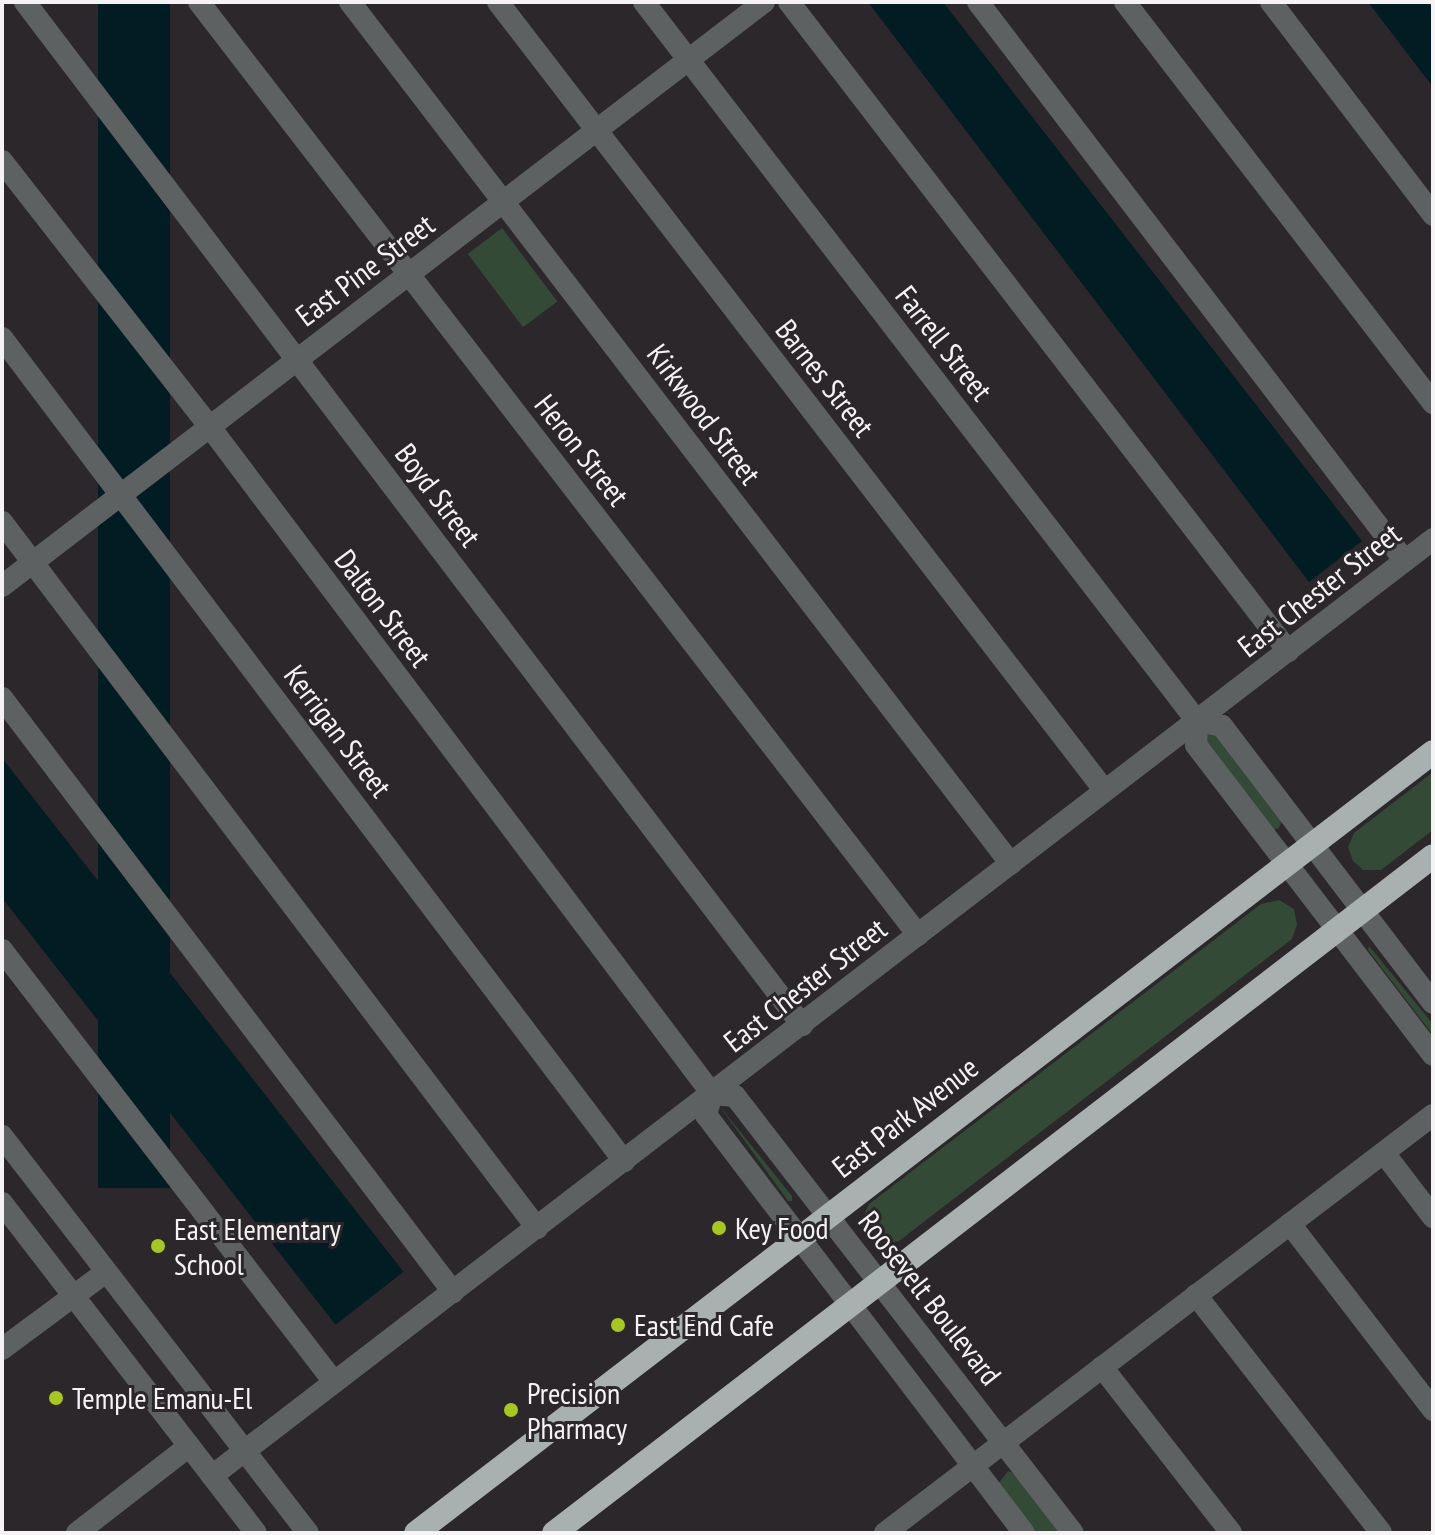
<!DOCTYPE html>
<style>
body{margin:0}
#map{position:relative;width:1435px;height:1535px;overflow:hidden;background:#2b272a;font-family:"PT Sans Narrow",sans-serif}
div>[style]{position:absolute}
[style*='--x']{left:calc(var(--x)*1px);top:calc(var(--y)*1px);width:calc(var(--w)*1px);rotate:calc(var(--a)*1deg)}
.green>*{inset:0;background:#324a36;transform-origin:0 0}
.water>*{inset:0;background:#011c23;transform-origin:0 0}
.minor>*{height:22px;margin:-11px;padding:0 11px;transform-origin:11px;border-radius:11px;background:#5e6161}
.highway>*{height:24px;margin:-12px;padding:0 12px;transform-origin:12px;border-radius:12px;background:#a9b0b0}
.dots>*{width:22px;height:22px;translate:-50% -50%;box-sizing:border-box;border:4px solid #2b272a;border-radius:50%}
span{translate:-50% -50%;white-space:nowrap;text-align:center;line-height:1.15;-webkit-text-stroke:6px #2b272a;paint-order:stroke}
.street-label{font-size:30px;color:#f6f3f5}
.poi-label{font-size:30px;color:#f6f3f5}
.left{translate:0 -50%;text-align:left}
.frame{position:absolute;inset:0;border:4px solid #f6f3f5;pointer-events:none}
</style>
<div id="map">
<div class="green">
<i style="left:502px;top:228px;width:92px;height:43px;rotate:53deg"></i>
<i style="clip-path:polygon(1217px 732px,1282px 820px,1279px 828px,1273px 830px,1202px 745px,1206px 733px)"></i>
<i style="clip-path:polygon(1433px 772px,1433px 830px,1381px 870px,1363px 870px,1353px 861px,1348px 847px,1354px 833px)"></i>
<i style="clip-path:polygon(1279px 900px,1294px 909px,1297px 925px,1292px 939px,899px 1241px,884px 1244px,868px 1236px,862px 1219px,869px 1204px,1261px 904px)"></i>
<i style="clip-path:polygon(1369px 946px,1433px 1024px,1433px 1035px,1368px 950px)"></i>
<i style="clip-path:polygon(718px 1104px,792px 1196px,792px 1201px,788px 1201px)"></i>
<i style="clip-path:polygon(1008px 1471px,1014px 1473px,1060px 1533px,1036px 1533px,998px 1484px)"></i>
</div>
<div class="water">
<i style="left:98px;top:2px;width:72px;height:1186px"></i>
<i style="clip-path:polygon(868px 2px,943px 2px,1362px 541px,1309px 582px)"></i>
<i style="clip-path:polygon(1368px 2px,1427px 2px,1433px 9px,1433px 87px)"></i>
<i style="left:2px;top:758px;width:652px;height:86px;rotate:52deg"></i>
</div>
<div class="minor">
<i style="--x:25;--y:2;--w:1285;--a:52.78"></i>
<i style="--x:199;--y:2;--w:1178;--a:52.38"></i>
<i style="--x:350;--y:2;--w:1086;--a:52.52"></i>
<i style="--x:498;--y:2;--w:995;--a:52.43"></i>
<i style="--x:644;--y:2;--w:907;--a:52.44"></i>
<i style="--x:789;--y:2;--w:819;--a:52.44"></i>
<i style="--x:978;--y:2;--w:703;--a:52.63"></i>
<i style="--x:1125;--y:2;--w:506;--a:52.47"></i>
<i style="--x:1271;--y:2;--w:268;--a:52.7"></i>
<i style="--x:2;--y:161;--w:338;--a:52"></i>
<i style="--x:210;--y:427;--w:835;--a:53.03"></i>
<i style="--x:2;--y:338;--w:1032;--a:52.92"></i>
<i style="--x:2;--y:522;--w:886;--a:52.85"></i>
<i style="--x:2;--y:586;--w:960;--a:-37.47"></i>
<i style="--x:2;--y:698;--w:746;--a:52.79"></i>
<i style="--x:1197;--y:721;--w:24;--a:92"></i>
<i style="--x:1196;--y:745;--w:390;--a:52.6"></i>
<i style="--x:1197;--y:721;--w:25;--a:11"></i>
<i style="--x:1222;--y:726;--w:348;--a:52.7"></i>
<i style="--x:2;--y:950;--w:545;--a:52.46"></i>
<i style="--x:712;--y:1094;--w:23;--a:5"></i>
<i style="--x:735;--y:1096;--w:552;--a:52.28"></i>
<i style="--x:712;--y:1094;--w:22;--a:106"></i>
<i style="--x:706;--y:1115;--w:525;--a:52.74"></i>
<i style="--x:2;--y:1136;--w:501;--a:52.38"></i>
<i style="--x:1384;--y:1153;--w:81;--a:52.6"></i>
<i style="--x:2;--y:1203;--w:416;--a:52.4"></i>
<i style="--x:1290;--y:1224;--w:235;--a:52.4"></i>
<i style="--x:1196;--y:1295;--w:301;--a:52.1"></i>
<i style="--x:2;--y:1349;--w:129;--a:-36.5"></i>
<i style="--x:1102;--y:1367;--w:210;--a:52.1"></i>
<i style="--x:212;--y:1476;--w:1539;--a:-37.5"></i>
<i style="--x:77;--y:1533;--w:142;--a:-37.8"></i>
<i style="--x:885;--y:1533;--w:689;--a:-37.34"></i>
</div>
<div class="highway">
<i style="--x:416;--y:1533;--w:1282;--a:-37.52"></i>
<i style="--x:554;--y:1533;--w:1109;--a:-37.6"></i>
</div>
<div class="dots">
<i style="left:719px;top:1228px;background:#a7c71e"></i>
<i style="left:158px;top:1246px;background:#a7c71e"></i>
<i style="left:618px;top:1325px;background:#a7c71e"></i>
<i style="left:56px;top:1398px;background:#a7c71e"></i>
<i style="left:511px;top:1410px;background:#a7c71e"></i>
</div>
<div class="street-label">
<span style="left:365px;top:270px;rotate:-37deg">East Pine Street</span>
<span style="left:944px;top:343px;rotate:52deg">Farrell Street</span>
<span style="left:825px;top:378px;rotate:52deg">Barnes Street</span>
<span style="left:704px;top:414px;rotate:53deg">Kirkwood Street</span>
<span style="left:582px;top:450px;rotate:52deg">Heron Street</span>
<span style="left:438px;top:495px;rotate:53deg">Boyd Street</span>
<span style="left:1319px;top:590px;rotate:-38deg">East Chester Street</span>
<span style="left:383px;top:608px;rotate:53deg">Dalton Street</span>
<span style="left:338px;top:731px;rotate:53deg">Kerrigan Street</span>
<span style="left:805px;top:985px;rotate:-38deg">East Chester Street</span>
<span style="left:905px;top:1117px;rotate:-38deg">East Park Avenue</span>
<span style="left:930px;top:1298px;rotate:52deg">Roosevelt Boulevard</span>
</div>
<div class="poi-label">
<span class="left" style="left:735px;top:1228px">Key Food</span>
<span class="left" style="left:174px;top:1246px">East Elementary<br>School</span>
<span class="left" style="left:634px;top:1325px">East End Cafe</span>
<span class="left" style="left:527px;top:1410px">Precision<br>Pharmacy</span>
<span class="left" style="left:72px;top:1398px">Temple Emanu-El</span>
</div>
<div class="frame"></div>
</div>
